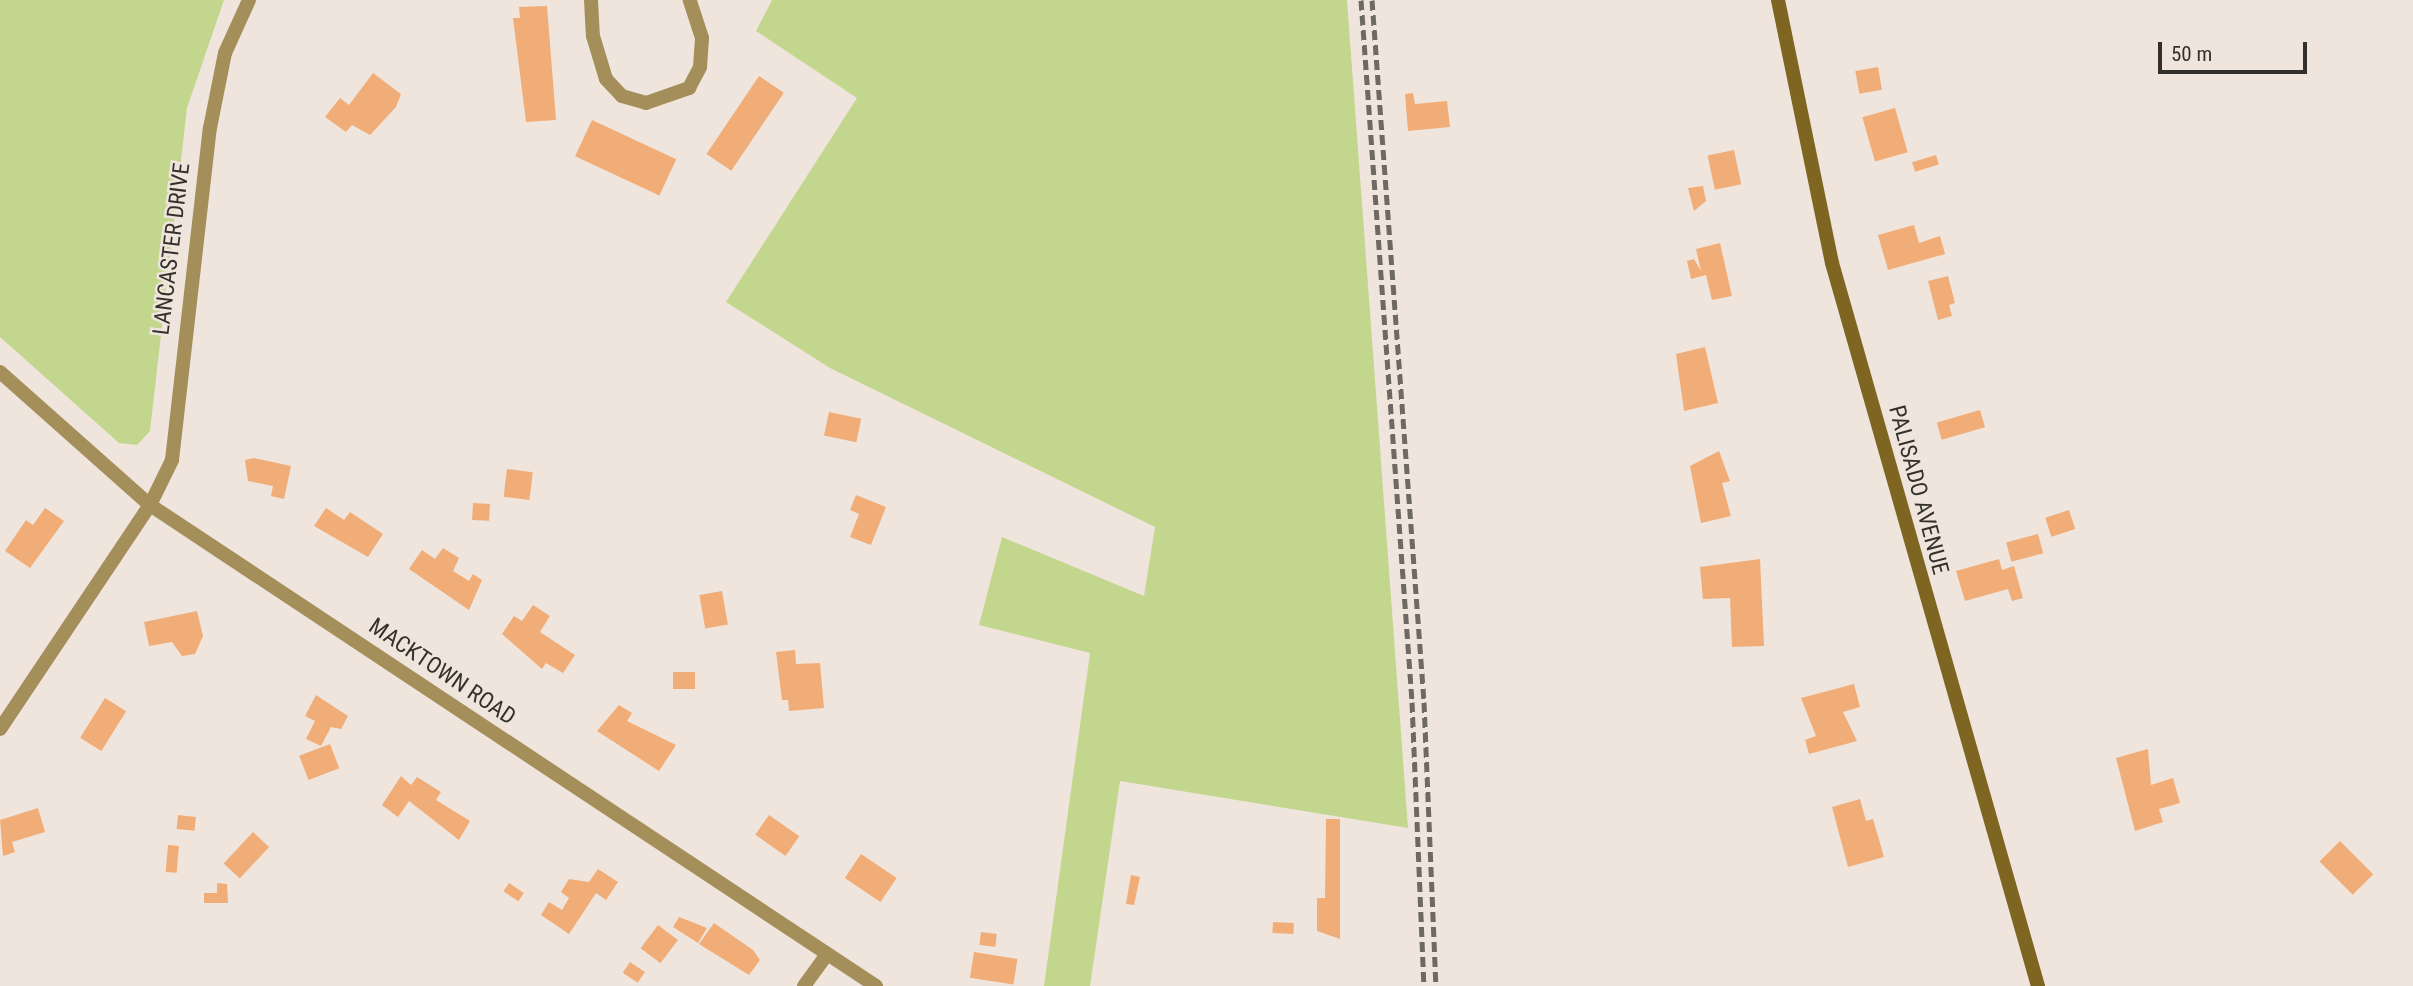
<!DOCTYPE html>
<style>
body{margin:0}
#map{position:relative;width:2413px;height:986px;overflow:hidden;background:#efe5dd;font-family:"Roboto Condensed",sans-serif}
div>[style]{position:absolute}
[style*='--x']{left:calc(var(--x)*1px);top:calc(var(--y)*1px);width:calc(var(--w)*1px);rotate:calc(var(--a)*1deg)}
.green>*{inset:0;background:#c3d68e}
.building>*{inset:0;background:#f1ad77;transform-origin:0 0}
.street>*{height:14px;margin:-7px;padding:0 7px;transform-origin:7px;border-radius:7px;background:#a48f5b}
.secondary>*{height:14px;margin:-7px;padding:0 7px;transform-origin:7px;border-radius:7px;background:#7e6521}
.rail>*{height:5px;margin-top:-2.5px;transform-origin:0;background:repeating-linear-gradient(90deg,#6e6963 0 10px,transparent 0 15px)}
span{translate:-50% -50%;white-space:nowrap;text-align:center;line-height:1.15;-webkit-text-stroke:5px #efe5dd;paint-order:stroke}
.street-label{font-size:23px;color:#34312d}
.scale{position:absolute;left:2158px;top:42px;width:149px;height:32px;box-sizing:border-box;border:4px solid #34312d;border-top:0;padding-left:9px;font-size:21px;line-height:24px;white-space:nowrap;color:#34312d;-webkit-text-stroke:5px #efe5dd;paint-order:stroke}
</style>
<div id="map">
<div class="green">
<i style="clip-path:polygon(0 0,224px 0,187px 108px,150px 431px,137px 445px,119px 443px,0 337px)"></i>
<i style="clip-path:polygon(772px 0,1347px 0,1408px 828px,1120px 781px,1090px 986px,1044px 986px,1090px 653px,979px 625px,1002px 537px,1144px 596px,1155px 527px,830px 368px,726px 302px,857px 98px,756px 31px)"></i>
</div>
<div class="building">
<i style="clip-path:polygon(547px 6px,556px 120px,526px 122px,513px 18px,520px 18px,519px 7px)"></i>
<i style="left:1878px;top:67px;width:23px;height:23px;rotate:80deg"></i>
<i style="clip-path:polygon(373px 73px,401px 94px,396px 107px,370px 135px,352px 125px,346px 132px,325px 117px,340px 98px,349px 105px)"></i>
<i style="left:759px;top:76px;width:30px;height:94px;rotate:34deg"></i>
<i style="clip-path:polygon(1413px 93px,1415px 104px,1447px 101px,1450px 127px,1408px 131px,1405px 94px)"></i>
<i style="left:1895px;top:108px;width:46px;height:34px;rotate:74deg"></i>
<i style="left:592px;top:120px;width:93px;height:40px;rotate:25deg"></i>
<i style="left:1734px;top:150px;width:35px;height:27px;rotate:78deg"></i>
<i style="left:1936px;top:155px;width:10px;height:25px;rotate:73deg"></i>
<i style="clip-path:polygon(1703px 186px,1706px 201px,1694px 211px,1688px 188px)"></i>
<i style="clip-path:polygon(1914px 225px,1919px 243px,1940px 236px,1945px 254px,1888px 270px,1878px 235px)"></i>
<i style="clip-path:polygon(1720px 243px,1732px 296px,1712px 300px,1706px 275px,1691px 279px,1687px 261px,1694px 259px,1701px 271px,1696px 249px)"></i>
<i style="clip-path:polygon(1948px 276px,1955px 303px,1949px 305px,1952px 316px,1938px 320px,1928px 281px)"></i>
<i style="clip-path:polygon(1705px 347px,1718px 403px,1684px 411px,1676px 354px)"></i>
<i style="left:1980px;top:410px;width:18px;height:45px;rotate:74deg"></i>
<i style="left:829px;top:412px;width:33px;height:24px;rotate:12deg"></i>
<i style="clip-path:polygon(1719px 451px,1730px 481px,1722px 483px,1731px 516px,1701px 523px,1690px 466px)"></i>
<i style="clip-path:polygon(254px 458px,291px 466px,284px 499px,271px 496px,273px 486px,248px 481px,245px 460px)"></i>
<i style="left:507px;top:469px;width:26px;height:28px;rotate:7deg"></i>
<i style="clip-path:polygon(856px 495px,886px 507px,871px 545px,850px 537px,859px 514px,850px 510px)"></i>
<i style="left:473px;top:503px;width:17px;height:17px;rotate:3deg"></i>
<i style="clip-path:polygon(45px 508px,64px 521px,30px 568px,5px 551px,26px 520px,33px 525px)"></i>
<i style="clip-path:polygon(326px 508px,344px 520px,350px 512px,383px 534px,368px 557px,314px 526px)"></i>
<i style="left:2069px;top:510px;width:20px;height:25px;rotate:72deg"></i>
<i style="left:2038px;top:534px;width:20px;height:33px;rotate:75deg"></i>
<i style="clip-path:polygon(443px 548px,459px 558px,453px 571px,469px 581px,473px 574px,482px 580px,469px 610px,409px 569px,422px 550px,435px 559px)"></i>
<i style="clip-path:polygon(1760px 559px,1764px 646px,1732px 647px,1730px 598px,1703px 599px,1700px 567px)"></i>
<i style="clip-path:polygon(1999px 559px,2002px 570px,2014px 566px,2023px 598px,2012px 601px,2008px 589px,1965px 601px,1956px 571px)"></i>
<i style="left:722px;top:591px;width:34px;height:23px;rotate:80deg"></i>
<i style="clip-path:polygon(533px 605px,550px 616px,540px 632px,575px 655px,563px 673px,546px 663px,542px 669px,502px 634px,514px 616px,522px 621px)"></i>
<i style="clip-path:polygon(197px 611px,203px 636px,195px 654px,182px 656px,172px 642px,149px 646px,144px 622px)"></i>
<i style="clip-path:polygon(795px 650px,796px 664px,820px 663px,824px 708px,789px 711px,788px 700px,782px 700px,776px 652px)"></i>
<i style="left:695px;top:672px;width:17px;height:22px;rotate:90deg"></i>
<i style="clip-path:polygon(1854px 684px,1860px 707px,1843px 712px,1857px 741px,1809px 754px,1805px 740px,1816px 736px,1801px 698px)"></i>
<i style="clip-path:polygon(316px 695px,348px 716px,341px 729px,331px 727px,321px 746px,306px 739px,315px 721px,305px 716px)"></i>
<i style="left:105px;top:698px;width:25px;height:47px;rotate:32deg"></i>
<i style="clip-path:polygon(619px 705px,632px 713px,627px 721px,676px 745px,659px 771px,597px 731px)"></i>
<i style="left:330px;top:744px;width:26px;height:33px;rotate:69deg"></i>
<i style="clip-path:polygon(2148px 749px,2151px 785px,2173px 778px,2180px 803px,2159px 809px,2163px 822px,2135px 831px,2116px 758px)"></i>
<i style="clip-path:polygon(401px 776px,411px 785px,417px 777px,441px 792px,436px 800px,470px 821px,459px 840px,409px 801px,398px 817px,382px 805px)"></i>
<i style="clip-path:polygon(1860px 799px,1866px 821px,1873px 819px,1884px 857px,1848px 867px,1832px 807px)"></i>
<i style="clip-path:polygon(38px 808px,45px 832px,12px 842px,15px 852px,3px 856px,0 820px)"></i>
<i style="left:178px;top:815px;width:18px;height:14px;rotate:6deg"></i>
<i style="left:769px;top:815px;width:37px;height:24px;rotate:35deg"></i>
<i style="clip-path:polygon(1326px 819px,1340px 819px,1340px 939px,1317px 931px,1317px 898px,1325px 898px)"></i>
<i style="left:253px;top:832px;width:22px;height:43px;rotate:43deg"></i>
<i style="left:2340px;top:841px;width:47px;height:29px;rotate:45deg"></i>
<i style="left:168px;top:845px;width:11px;height:27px;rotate:5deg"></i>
<i style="left:861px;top:854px;width:43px;height:29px;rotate:34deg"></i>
<i style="clip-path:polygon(598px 869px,618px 882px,606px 900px,596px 893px,569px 934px,541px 915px,549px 902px,562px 910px,569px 898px,561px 892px,569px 879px,589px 882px)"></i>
<i style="clip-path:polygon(1131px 875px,1140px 877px,1134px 905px,1126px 904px)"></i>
<i style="clip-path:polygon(217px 883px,227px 884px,228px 903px,204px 903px,204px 893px,217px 893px)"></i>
<i style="left:509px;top:883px;width:18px;height:10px;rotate:34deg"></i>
<i style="clip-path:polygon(679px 917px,707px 928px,698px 943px,673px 927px)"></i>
<i style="left:1273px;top:922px;width:21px;height:11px;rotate:3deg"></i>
<i style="clip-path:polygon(714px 923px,753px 950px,760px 960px,749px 975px,699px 944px)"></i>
<i style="left:658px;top:925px;width:25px;height:29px;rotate:37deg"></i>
<i style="left:981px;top:932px;width:16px;height:13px;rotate:7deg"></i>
<i style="left:974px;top:952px;width:44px;height:26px;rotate:9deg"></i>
<i style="left:630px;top:962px;width:18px;height:13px;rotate:34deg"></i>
</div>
<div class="street">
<i style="--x:591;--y:0;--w:36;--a:87"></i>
<i style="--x:593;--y:36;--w:45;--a:73.2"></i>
<i style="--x:606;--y:79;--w:23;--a:47"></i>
<i style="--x:622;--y:96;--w:25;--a:16"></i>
<i style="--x:646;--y:103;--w:46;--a:-19.2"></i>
<i style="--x:689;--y:88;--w:24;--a:-62"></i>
<i style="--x:700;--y:67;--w:29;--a:-86"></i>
<i style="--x:702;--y:38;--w:40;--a:-108"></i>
<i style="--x:0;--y:372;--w:200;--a:41.6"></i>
<i style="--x:150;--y:505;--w:871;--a:33.53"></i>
<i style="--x:0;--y:729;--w:270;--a:-56.2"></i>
<i style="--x:150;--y:505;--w:50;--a:-63.9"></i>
<i style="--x:172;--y:460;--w:334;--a:-83.5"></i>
<i style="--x:210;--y:128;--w:76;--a:-78.7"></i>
<i style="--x:225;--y:53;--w:58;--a:-65.6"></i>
<i style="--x:804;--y:986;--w:39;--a:-54"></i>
</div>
<div class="secondary">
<i style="--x:1778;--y:0;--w:268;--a:78.4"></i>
<i style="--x:1832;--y:263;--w:752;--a:74.1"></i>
</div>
<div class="rail">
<i style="--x:1361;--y:0;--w:704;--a:85.84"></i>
<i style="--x:1412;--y:702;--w:284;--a:87.6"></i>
<i style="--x:1372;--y:0;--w:704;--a:85.76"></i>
<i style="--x:1424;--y:702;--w:284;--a:87.6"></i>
</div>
<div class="street-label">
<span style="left:172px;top:249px;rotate:-83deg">LANCASTER DRIVE</span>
<span style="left:1918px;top:490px;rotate:75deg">PALISADO AVENUE</span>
<span style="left:442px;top:672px;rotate:34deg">MACKTOWN ROAD</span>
</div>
<div class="scale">50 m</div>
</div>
